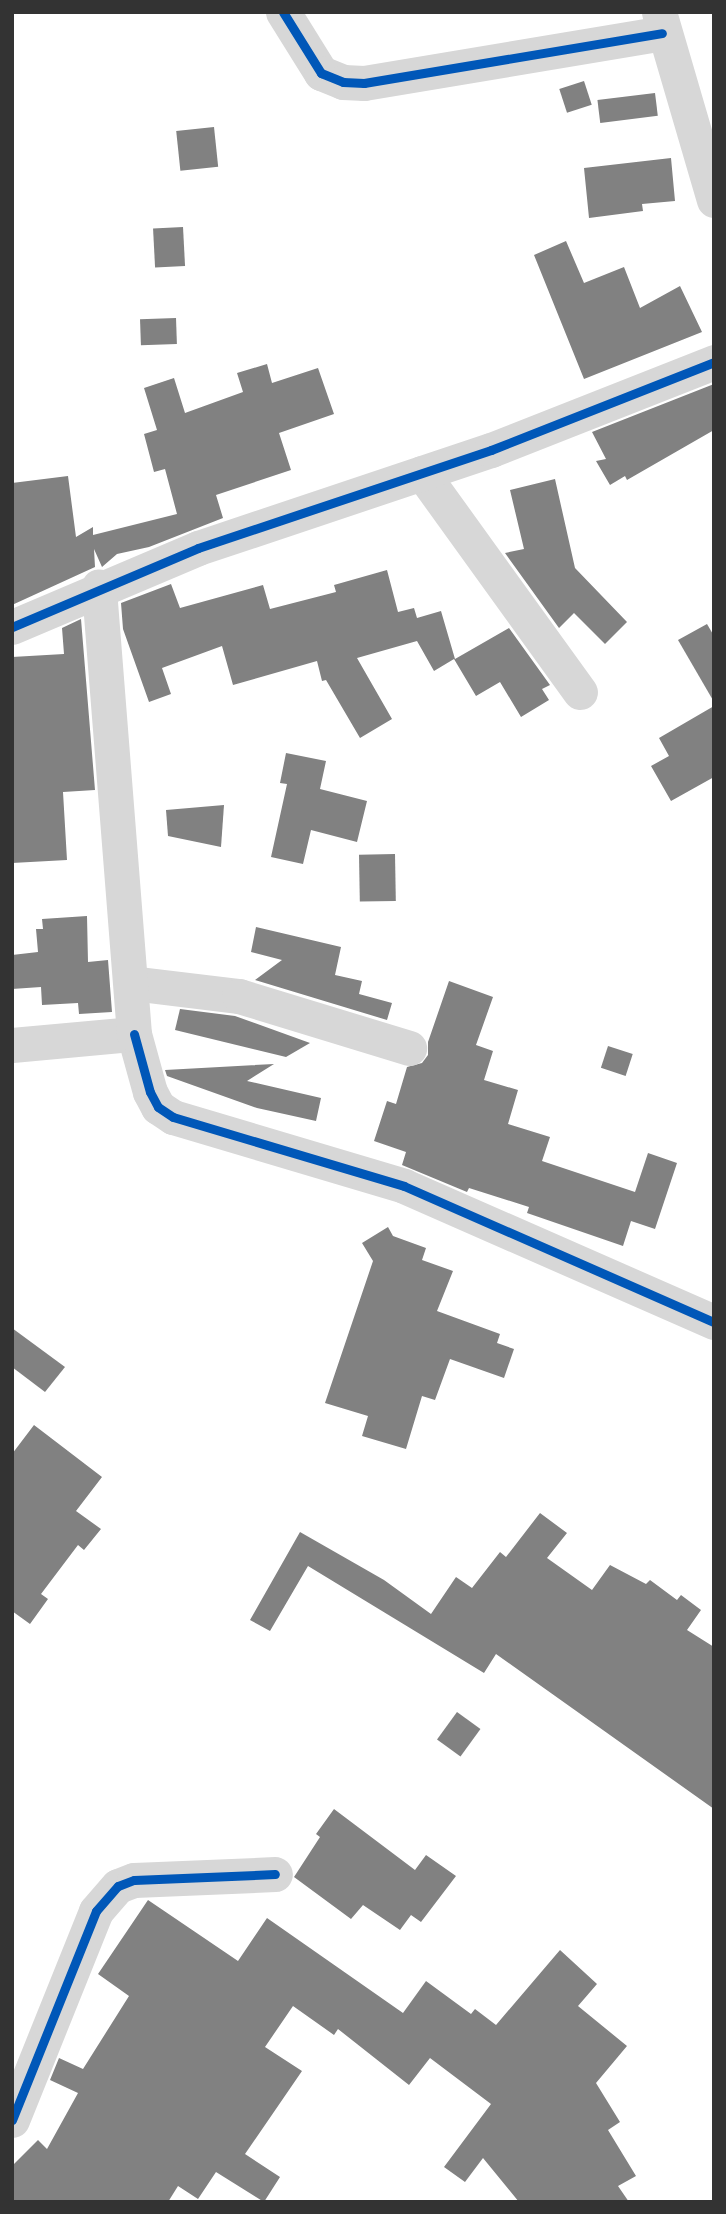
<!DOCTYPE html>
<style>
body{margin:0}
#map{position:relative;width:726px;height:2214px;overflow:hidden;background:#fff;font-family:Arial,sans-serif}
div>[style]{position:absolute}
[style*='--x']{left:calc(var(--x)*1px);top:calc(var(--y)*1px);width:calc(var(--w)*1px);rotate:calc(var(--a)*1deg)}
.building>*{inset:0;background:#818181;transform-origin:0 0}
.minor>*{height:35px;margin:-17.5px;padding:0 17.5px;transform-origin:17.5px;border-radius:17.5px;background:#d7d7d7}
.cycleway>*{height:9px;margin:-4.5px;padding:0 4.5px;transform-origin:4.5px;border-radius:4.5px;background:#0057b8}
span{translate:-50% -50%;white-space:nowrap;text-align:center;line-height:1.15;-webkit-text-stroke:7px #fff;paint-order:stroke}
.frame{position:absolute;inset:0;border:14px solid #333;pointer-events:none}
</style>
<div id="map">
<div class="building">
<i style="left:584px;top:81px;width:25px;height:26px;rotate:72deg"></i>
<i style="left:655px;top:93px;width:23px;height:58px;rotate:83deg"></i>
<i style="left:214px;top:127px;width:40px;height:38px;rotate:84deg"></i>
<i style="clip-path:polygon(671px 158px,675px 201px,642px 204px,643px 211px,589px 218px,584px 168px)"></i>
<i style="left:183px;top:227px;width:39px;height:30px;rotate:87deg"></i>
<i style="clip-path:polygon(566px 241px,584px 283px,624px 267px,640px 308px,680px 286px,702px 332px,584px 379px,534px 255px)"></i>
<i style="left:176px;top:318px;width:26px;height:36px;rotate:88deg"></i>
<i style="clip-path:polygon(267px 364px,272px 383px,318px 368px,334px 414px,279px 433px,291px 470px,216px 495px,223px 518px,149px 547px,117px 554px,102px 567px,94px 549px,95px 567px,12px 605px,12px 483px,68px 476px,76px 537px,93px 527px,93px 535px,177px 514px,165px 469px,154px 472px,144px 434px,157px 430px,144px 388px,174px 378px,185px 413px,243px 392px,237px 373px)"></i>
<i style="clip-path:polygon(714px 384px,714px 430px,627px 480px,625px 476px,610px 485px,596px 461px,606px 459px,592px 432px)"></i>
<i style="clip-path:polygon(555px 479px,575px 568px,627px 622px,605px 644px,574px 613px,559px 628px,505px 553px,524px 549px,510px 490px)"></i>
<i style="clip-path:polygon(387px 570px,398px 612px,414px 608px,417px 618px,441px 611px,455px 659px,509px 628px,550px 685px,542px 689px,549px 700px,521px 717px,500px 682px,476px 696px,454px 659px,434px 671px,417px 641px,357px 658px,392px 719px,360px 738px,326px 680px,322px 681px,317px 661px,233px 685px,222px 646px,162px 668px,171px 694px,149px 702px,123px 629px,121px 603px,171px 584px,180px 608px,263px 585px,270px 609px,336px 592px,334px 585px)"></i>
<i style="clip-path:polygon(81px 619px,95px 790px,63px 792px,67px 860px,12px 863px,12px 657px,64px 654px,62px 628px)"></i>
<i style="clip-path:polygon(707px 624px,714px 636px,714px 702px,678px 640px)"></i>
<i style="clip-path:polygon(714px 706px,714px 777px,671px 801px,651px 766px,669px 756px,659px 738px)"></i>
<i style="clip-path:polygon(286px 753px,326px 761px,320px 789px,367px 801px,357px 842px,311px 830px,303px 864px,271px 857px,287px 784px,280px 783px)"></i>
<i style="clip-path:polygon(224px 805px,221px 847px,168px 836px,166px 810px)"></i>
<i style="left:395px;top:854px;width:47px;height:36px;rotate:89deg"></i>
<i style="clip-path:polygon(87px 916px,88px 962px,108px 960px,112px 1012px,79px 1014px,78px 1003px,42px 1005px,41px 987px,12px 989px,12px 955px,38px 952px,36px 929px,43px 929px,42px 919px)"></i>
<i style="clip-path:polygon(256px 927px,341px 947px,335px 975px,362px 981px,359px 994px,392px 1003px,387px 1020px,255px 980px,282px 960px,251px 952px)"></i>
<i style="clip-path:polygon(449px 981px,493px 997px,476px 1045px,493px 1051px,484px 1080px,518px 1090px,508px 1124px,550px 1137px,542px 1161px,635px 1192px,648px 1153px,677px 1163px,655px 1229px,631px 1221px,623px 1246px,527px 1213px,529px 1207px,469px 1188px,467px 1192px,402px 1165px,406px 1152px,374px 1141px,387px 1101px,396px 1104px,407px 1067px,422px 1063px,428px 1055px,428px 1042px)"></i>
<i style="clip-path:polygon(180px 1009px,235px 1016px,310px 1043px,286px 1057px,175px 1030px)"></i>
<i style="left:608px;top:1046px;width:26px;height:23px;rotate:18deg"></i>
<i style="clip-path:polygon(274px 1064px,247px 1081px,321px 1098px,316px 1121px,257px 1108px,167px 1076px,165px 1070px)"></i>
<i style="clip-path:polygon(388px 1227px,393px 1236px,426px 1248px,422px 1260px,453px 1271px,437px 1311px,500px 1334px,497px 1343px,514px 1349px,504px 1378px,450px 1359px,435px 1400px,422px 1396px,406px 1449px,362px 1436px,368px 1416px,325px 1403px,373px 1261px,362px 1243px)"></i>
<i style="clip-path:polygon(12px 1328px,65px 1367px,45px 1392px,12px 1367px)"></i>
<i style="clip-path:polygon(34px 1425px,102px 1477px,76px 1511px,101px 1529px,84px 1550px,78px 1545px,41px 1594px,48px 1599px,30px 1624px,12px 1611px,12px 1454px)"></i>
<i style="clip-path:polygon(540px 1513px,567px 1533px,547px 1558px,592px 1590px,610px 1565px,646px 1584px,650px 1580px,677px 1600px,681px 1595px,701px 1610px,687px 1630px,714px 1647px,714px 1809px,496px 1654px,484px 1673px,308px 1566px,270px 1631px,250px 1620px,300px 1532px,384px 1580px,431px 1614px,456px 1577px,472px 1588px,500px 1552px,506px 1557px)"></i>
<i style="left:457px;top:1712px;width:29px;height:34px;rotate:36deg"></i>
<i style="clip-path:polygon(334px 1809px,415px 1870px,426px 1855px,456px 1876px,421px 1922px,411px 1915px,400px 1930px,363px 1905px,351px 1919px,294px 1877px,320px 1837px,316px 1834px)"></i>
<i style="clip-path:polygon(148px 1900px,238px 1961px,267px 1918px,403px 2013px,426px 1981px,471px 2014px,475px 2009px,496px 2025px,560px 1950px,597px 1984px,578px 2006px,627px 2046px,596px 2083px,620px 2122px,608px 2130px,636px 2176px,618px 2186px,629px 2202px,519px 2202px,483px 2158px,465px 2182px,444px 2167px,491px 2104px,430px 2058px,409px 2085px,338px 2029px,334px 2035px,293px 2006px,265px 2047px,302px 2071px,245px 2154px,280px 2177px,264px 2202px,216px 2172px,198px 2199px,178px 2186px,168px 2202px,12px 2202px,12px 2166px,38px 2140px,47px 2149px,78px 2093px,50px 2080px,59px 2058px,83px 2069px,129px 1996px,98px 1974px)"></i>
</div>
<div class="minor">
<i style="--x:283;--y:12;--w:72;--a:58.1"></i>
<i style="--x:321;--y:73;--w:24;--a:22"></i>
<i style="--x:343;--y:82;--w:21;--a:3"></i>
<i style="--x:364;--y:83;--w:302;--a:-9.5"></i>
<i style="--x:659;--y:12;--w:196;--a:73.7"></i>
<i style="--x:422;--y:473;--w:270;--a:54.2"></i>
<i style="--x:12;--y:627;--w:202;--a:-23"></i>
<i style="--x:198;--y:548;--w:309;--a:-18.5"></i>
<i style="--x:491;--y:450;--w:240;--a:-21.5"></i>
<i style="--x:131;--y:983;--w:109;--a:6.9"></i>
<i style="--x:239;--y:996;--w:178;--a:17"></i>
<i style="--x:134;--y:1034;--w:60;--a:74.6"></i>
<i style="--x:150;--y:1092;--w:17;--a:62"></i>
<i style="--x:158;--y:1107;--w:18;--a:34"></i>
<i style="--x:173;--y:1117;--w:241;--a:16.6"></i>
<i style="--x:404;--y:1186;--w:339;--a:23.7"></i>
<i style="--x:12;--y:1045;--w:122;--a:-5.2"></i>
<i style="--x:134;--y:1034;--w:449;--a:-94.5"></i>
<i style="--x:12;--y:2120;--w:225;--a:-68.1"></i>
<i style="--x:96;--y:1911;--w:33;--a:-49"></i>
<i style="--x:118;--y:1886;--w:17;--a:-21"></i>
<i style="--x:134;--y:1880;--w:141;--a:-2.4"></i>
</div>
<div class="cycleway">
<i style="--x:283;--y:12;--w:72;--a:58.1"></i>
<i style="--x:321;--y:73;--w:24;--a:22"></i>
<i style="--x:343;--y:82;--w:21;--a:3"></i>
<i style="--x:364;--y:83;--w:302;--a:-9.5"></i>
<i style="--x:12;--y:627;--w:202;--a:-23"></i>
<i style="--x:198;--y:548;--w:309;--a:-18.5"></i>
<i style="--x:491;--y:450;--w:240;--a:-21.5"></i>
<i style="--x:134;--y:1034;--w:60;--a:74.6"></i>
<i style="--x:150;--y:1092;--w:17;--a:62"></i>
<i style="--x:158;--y:1107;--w:18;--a:34"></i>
<i style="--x:173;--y:1117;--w:241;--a:16.6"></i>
<i style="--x:404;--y:1186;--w:339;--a:23.7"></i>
<i style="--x:12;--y:2120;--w:225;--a:-68.1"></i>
<i style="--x:96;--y:1911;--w:33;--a:-49"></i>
<i style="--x:118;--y:1886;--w:17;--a:-21"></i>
<i style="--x:134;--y:1880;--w:141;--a:-2.4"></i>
</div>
<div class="frame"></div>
</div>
